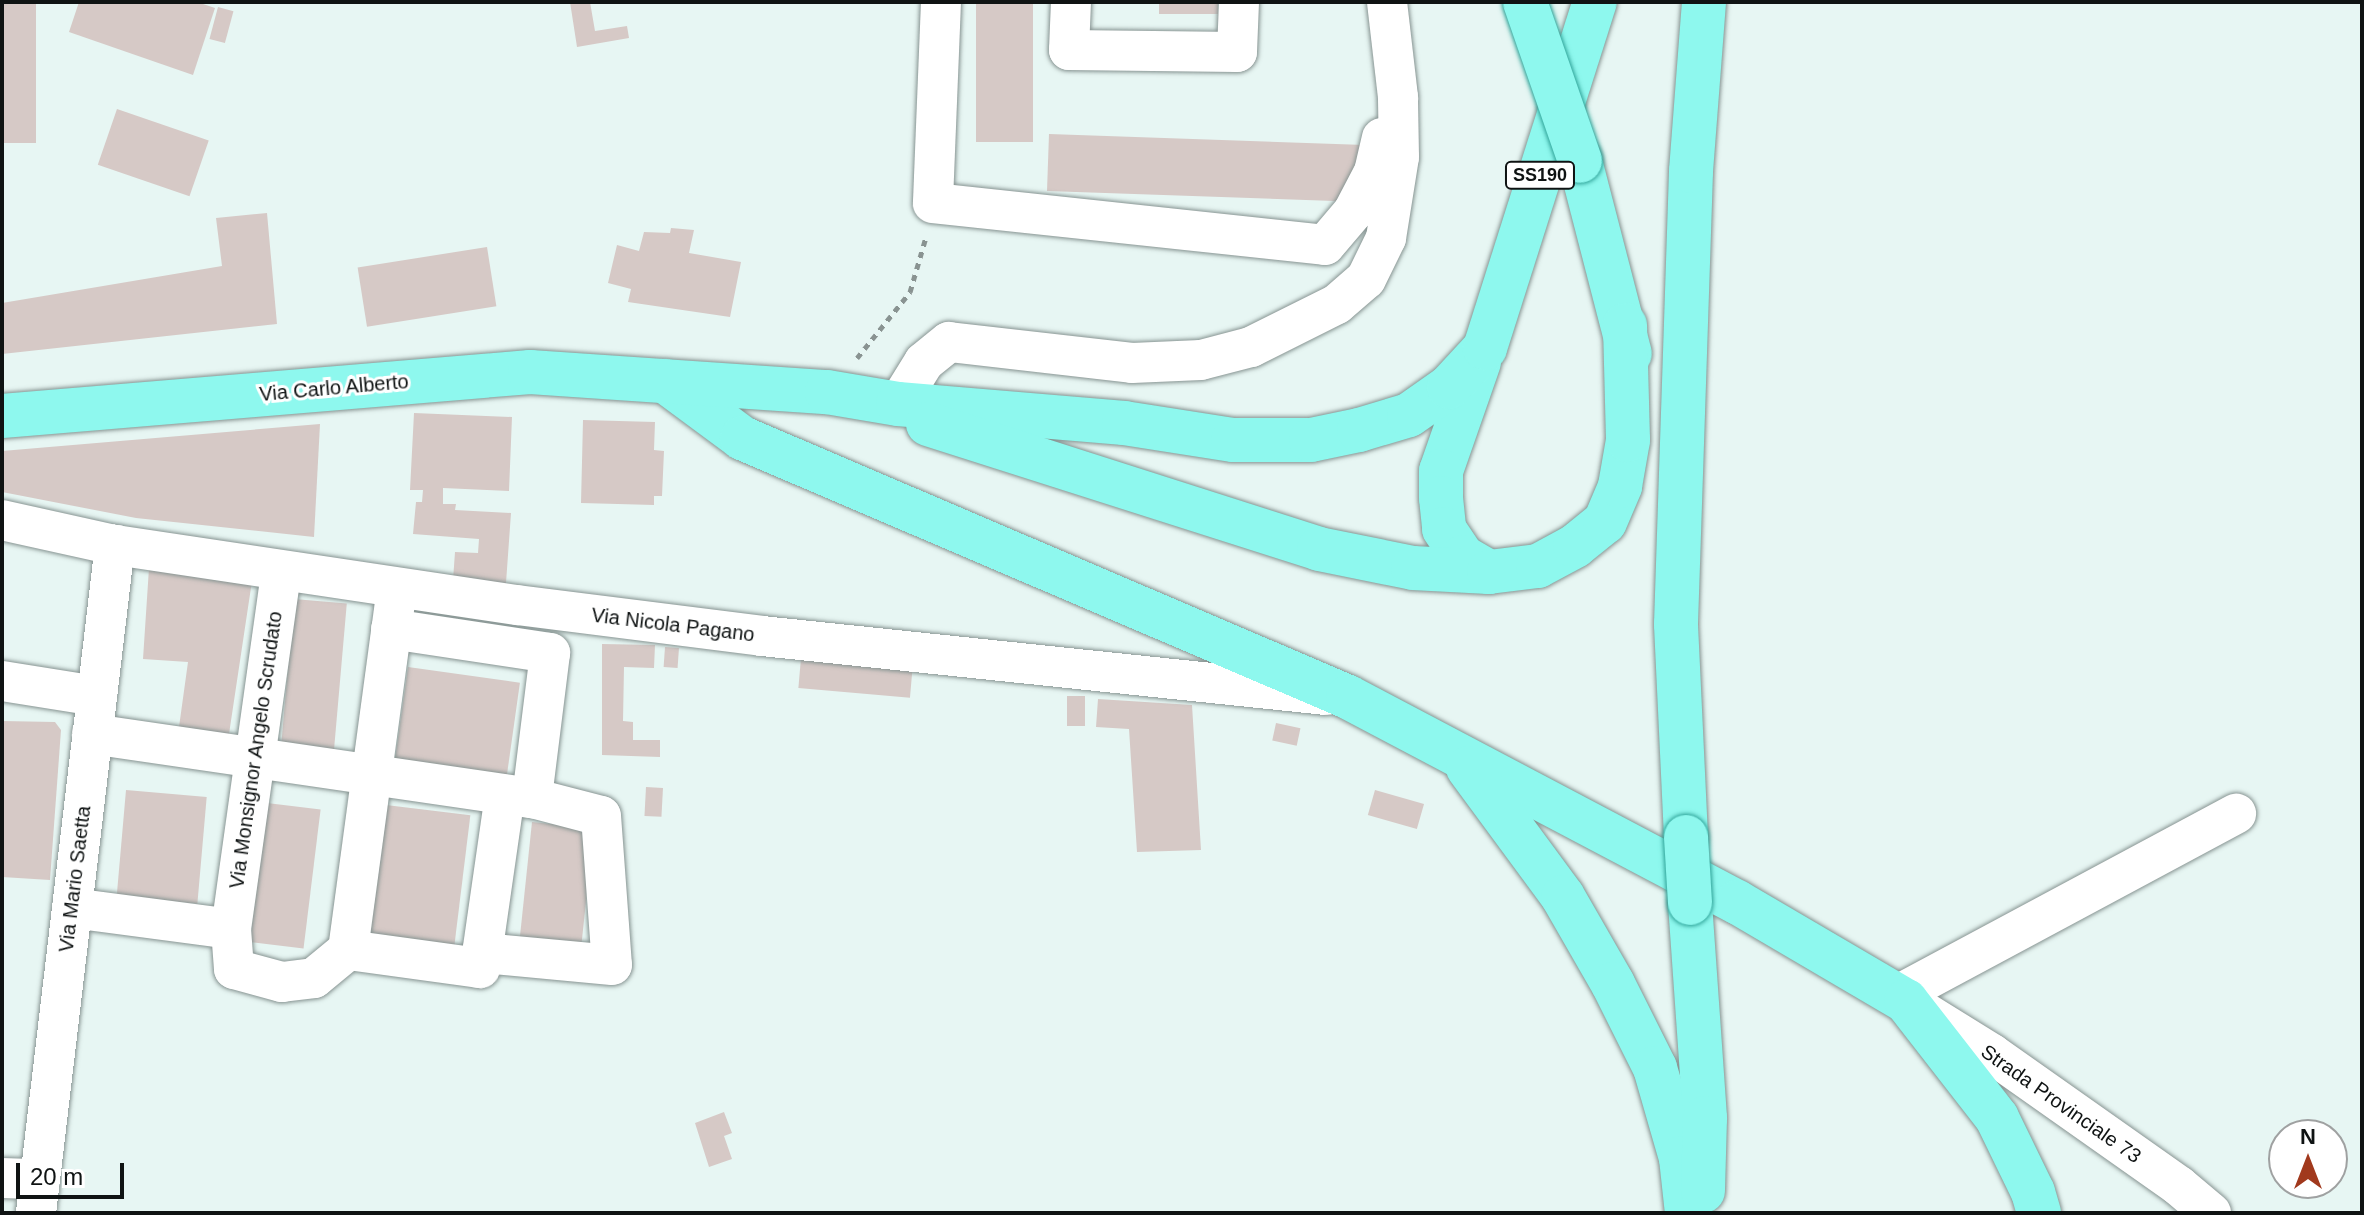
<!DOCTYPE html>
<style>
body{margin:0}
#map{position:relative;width:2364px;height:1215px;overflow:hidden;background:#e7f6f3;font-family:Helvetica,sans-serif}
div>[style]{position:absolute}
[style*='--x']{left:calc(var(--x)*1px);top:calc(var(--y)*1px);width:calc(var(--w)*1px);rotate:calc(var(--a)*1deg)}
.building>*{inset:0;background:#d6c9c6;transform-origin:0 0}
.path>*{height:5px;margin-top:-2.5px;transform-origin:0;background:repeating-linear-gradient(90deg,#899391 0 6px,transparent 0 12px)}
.roads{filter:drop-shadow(0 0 2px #879492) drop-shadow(0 0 2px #879492)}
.minor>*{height:40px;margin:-20px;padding:0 20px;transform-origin:20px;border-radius:20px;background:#fff}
.major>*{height:44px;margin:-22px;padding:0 22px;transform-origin:22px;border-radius:22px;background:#8ef8ee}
.bridges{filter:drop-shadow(0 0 2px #31a59a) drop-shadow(0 0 2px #31a59a)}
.major-bridge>*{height:44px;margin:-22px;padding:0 22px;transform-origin:22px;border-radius:22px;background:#8ef8ee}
span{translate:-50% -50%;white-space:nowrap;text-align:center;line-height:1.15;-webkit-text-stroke:6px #fff;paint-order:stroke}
.shield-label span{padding:2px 6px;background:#fff;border:2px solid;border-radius:6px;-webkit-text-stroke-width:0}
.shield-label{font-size:18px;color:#0f1313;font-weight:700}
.street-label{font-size:20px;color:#0f1313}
.frame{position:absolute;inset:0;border:4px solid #0f1313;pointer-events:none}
.north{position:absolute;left:2268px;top:1119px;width:80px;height:80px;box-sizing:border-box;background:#fff;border:2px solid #9fa1a1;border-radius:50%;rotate:0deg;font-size:22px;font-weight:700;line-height:32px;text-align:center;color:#0f1313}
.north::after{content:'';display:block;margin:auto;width:28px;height:36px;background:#a1391d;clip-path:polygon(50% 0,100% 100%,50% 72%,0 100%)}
.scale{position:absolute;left:16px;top:1163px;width:108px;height:36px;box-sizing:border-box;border:4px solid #0f1313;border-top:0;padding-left:10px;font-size:24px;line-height:28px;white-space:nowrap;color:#0f1313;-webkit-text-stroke:6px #fff;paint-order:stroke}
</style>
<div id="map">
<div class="building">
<i style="left:2px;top:2px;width:34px;height:141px"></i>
<i style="clip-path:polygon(79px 2px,197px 2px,215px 8px,193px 75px,69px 32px)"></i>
<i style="clip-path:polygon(570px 2px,590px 2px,595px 31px,627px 26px,629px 38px,577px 47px)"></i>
<i style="left:976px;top:2px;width:57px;height:140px"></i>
<i style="left:1159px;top:2px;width:59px;height:12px"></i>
<i style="left:218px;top:7px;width:16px;height:33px;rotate:15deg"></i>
<i style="left:117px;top:109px;width:97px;height:59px;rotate:19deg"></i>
<i style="left:1049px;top:134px;width:338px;height:57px;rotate:2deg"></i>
<i style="clip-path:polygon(267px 213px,277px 324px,2px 354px,2px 303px,222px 266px,216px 218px)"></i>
<i style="clip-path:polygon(671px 228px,694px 230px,689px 253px,741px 262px,730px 317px,628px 302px,631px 289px,608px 283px,617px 245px,639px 251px,644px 232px,670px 233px)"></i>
<i style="left:487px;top:247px;width:60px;height:131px;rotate:81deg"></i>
<i style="clip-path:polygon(414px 413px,512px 417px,509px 491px,443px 488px,443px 504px,456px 504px,455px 510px,511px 513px,506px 583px,453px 580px,455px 552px,478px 553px,479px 539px,413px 534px,416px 502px,422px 502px,423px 490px,410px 490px)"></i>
<i style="clip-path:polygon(583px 420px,655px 422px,654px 450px,664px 451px,662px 496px,654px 496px,654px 505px,581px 503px)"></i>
<i style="clip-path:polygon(320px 424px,314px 537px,136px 518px,2px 492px,2px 451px)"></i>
<i style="clip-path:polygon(149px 568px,252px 581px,229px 734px,179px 727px,188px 662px,143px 659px)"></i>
<i style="left:294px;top:599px;width:53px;height:150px;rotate:5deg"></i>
<i style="clip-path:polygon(602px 644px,655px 645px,654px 668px,624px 667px,623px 721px,633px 722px,633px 740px,660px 740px,660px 757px,602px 755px)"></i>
<i style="left:665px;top:647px;width:14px;height:20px;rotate:4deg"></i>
<i style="left:801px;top:658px;width:112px;height:30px;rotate:5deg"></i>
<i style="left:408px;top:667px;width:113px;height:95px;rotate:8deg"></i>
<i style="left:1085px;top:696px;width:30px;height:18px;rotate:90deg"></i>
<i style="clip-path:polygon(1098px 699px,1192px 705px,1201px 850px,1137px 852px,1129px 729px,1096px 727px)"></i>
<i style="clip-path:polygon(2px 721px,55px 722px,61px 730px,50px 880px,2px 877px)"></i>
<i style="left:1276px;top:723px;width:25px;height:18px;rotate:12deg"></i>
<i style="left:646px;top:787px;width:17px;height:29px;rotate:3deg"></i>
<i style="left:126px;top:790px;width:81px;height:107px;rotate:5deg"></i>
<i style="left:1375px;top:790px;width:51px;height:26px;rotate:16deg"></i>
<i style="left:267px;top:803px;width:54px;height:140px;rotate:7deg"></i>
<i style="left:386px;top:805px;width:85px;height:136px;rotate:7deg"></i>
<i style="left:532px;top:822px;width:62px;height:125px;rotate:6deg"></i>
<i style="clip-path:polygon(724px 1112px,732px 1133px,724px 1136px,732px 1159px,709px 1167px,695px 1123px)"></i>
</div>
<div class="path">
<i style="--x:857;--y:358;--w:85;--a:-51.2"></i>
<i style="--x:910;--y:292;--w:57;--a:-73.8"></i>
</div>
<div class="roads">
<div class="minor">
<i style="--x:941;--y:2;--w:201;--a:92.3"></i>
<i style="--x:933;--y:203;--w:394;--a:6.1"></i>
<i style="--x:1325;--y:245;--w:43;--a:-49.7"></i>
<i style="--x:1353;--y:212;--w:45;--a:-62.3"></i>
<i style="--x:1374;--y:172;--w:35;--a:-77"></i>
<i style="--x:1071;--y:2;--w:48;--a:92.4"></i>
<i style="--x:1069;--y:50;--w:168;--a:0.7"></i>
<i style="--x:1237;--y:52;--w:50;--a:-87.7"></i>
<i style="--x:898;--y:404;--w:49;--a:-58.2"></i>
<i style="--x:924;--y:362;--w:32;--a:-39"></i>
<i style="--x:949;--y:342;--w:184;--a:6.5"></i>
<i style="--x:1132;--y:363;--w:69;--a:-2.5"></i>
<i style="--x:1201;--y:360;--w:52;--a:-14.6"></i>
<i style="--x:1251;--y:347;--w:96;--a:-26.6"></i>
<i style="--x:1337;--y:304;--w:38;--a:-41"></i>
<i style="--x:1366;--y:279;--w:46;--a:-64"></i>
<i style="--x:1386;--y:238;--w:82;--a:-80.9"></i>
<i style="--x:1399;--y:157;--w:60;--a:-91"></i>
<i style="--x:1398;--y:97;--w:96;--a:-96.6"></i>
<i style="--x:2;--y:520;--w:116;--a:12.5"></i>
<i style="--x:115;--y:545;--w:406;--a:8.5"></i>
<i style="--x:517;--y:605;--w:247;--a:7.2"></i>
<i style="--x:762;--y:636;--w:567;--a:5.97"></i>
<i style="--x:391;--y:629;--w:161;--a:8.6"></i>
<i style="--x:550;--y:653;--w:146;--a:97.1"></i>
<i style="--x:2;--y:681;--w:96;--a:9"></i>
<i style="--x:92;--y:734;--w:445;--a:8.3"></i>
<i style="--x:532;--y:798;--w:71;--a:14.6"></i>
<i style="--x:601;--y:816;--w:149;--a:85.8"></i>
<i style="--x:612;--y:965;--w:131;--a:-174.7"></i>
<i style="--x:72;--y:908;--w:160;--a:7.5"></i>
<i style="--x:231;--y:929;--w:40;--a:85.7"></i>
<i style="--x:234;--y:969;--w:50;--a:15.2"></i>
<i style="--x:282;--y:982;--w:32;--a:-7"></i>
<i style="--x:314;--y:978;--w:44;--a:-39.5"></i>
<i style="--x:348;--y:950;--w:365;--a:-82.3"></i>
<i style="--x:231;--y:929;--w:361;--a:-82"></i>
<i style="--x:348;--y:950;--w:133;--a:7.8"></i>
<i style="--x:480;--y:968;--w:175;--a:-81.8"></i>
<i style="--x:1896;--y:996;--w:386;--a:-28.2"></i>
<i style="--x:1913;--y:1005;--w:93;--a:31.8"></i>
<i style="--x:1992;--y:1054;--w:229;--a:35.2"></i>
<i style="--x:2179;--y:1186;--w:42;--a:40.2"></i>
<i style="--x:2;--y:1178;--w:38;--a:2"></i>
<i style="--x:36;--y:1213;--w:673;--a:-83.26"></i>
</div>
<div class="major">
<i style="--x:1580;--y:161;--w:199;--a:75.5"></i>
<i style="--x:1479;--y:362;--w:115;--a:109.2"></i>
<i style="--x:1441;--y:471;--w:27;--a:90"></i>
<i style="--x:1441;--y:498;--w:31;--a:84"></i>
<i style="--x:1444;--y:529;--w:34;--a:56"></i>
<i style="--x:1463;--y:557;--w:30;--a:30"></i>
<i style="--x:665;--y:381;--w:96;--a:36.5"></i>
<i style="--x:742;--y:438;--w:659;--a:23.14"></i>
<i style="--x:1348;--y:697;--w:440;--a:27.8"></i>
<i style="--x:1737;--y:902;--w:196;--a:30.4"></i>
<i style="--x:1906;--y:1001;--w:148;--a:52.1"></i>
<i style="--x:1997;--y:1118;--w:82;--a:64.1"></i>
<i style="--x:2033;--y:1192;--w:22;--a:74"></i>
<i style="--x:2;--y:416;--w:530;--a:-4.76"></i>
<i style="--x:530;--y:372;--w:298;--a:3.9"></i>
<i style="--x:827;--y:392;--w:72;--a:9.6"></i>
<i style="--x:898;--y:404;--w:227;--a:4.8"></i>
<i style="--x:1124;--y:423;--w:110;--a:8.9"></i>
<i style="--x:1233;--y:440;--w:78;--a:0"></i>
<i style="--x:1311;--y:440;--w:49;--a:-11.8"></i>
<i style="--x:1359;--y:430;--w:52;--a:-16.7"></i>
<i style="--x:1409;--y:415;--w:49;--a:-35"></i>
<i style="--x:1449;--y:387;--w:53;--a:-47.3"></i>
<i style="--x:1485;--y:348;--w:363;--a:-72.4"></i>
<i style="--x:928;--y:424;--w:410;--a:17.7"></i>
<i style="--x:1319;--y:549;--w:96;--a:11.4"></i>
<i style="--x:1413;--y:568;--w:76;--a:3"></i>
<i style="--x:1489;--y:572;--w:49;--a:-7"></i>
<i style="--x:1538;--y:566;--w:42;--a:-28.4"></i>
<i style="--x:1575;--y:546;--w:38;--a:-39"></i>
<i style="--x:1605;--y:522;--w:39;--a:-67"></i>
<i style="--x:1620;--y:486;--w:47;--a:-80.1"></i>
<i style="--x:1628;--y:440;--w:115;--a:-91.5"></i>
<i style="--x:1468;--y:768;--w:160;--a:53.6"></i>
<i style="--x:1563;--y:897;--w:100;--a:60.1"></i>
<i style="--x:1613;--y:984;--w:94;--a:63.4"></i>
<i style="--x:1655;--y:1068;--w:94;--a:73.9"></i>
<i style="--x:1681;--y:1158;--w:55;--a:83.8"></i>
<i style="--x:1686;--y:837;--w:213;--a:-92.7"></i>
<i style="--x:1676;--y:624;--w:453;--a:-88.1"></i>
<i style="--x:1691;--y:171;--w:169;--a:-85.6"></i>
<i style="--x:1690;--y:903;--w:216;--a:86"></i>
<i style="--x:1705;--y:1118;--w:73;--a:91.6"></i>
</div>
</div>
<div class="bridges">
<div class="major-bridge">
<i style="--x:1525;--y:2;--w:168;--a:70.9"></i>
<i style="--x:1686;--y:837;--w:66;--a:86.5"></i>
</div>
</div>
<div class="shield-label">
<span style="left:1540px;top:175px">SS190</span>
</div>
<div class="street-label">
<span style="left:334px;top:388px;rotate:-5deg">Via Carlo Alberto</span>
<span style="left:673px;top:625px;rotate:7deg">Via Nicola Pagano</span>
<span style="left:256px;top:750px;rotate:-82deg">Via Monsignor Angelo Scrudato</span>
<span style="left:75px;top:879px;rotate:-83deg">Via Mario Saetta</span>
<span style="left:2061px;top:1104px;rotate:35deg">Strada Provinciale 73</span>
</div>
<div class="frame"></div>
<div class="north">N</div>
<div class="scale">20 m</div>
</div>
